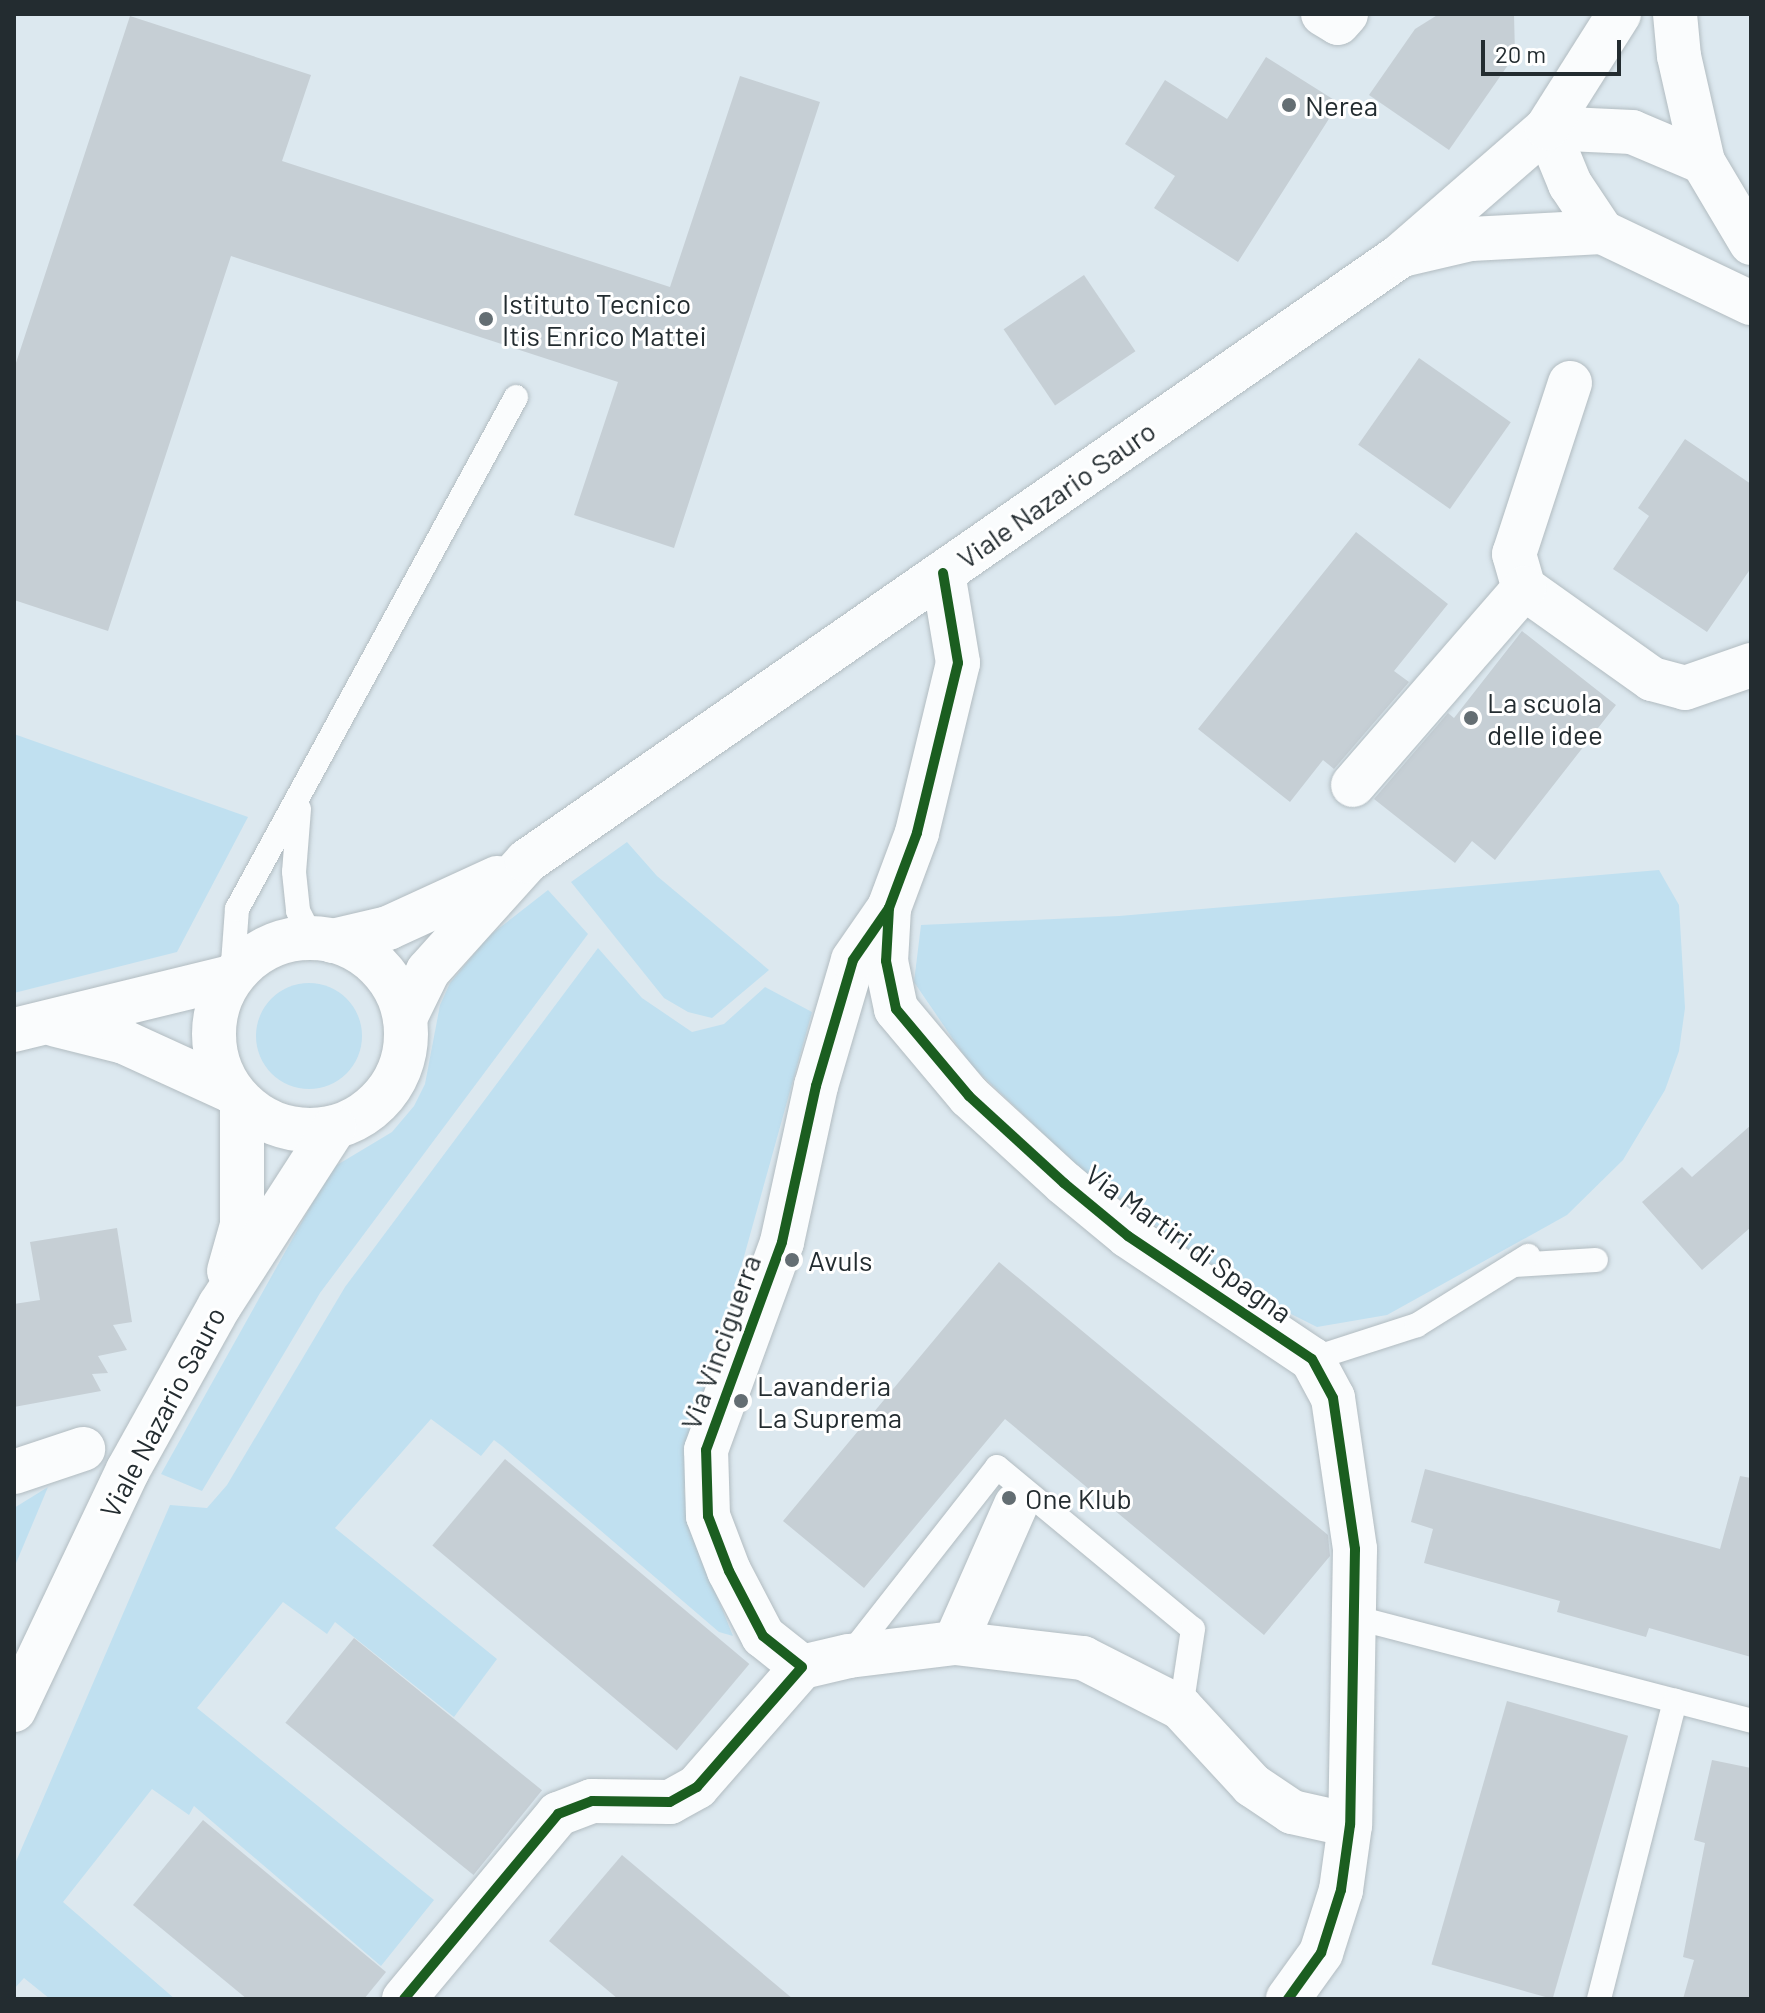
<!DOCTYPE html>
<style>
body{margin:0}
#map{position:relative;width:1765px;height:2013px;overflow:hidden;background:#dce8ef;font-family:Barlow,sans-serif}
div>[style]{position:absolute}
[style*='--x']{left:calc(var(--x)*1px);top:calc(var(--y)*1px);width:calc(var(--w)*1px);rotate:calc(var(--a)*1deg)}
.green>*{inset:0;background:#c0e0f0}
.round{border-radius:50%}
.building>*{inset:0;background:#c6cfd5;transform-origin:0 0}
.roads{filter:drop-shadow(0 0 2px #b2bcc1) drop-shadow(0 0 2px #b2bcc1)}
.lane>*{height:24px;margin:-12px;padding:0 12px;transform-origin:12px;border-radius:12px;background:#fafcfd}
.street>*{height:44px;margin:-22px;padding:0 22px;transform-origin:22px;border-radius:22px;background:#fafcfd}
.secondary>*{height:44px;margin:-22px;padding:0 22px;transform-origin:22px;border-radius:22px;background:#fafcfd}
.secondary>.ring{margin:-22px;padding:0;box-sizing:content-box;background:none;border:44px solid #fafcfd;border-radius:50%}
.cycleway>*{height:10px;margin:-5px;padding:0 5px;transform-origin:5px;border-radius:5px;background:#1b5e20}
.dots>*{width:22px;height:22px;translate:-50% -50%;box-sizing:border-box;border:4px solid #fff;border-radius:50%}
span{translate:-50% -50%;white-space:nowrap;text-align:center;line-height:1.15;-webkit-text-stroke:6px #fff;paint-order:stroke}
.poi-label{font-size:28px;color:#232c30}
.left{translate:0 -50%;text-align:left}
.street-label{font-size:28px;color:#232c30}
.frame{position:absolute;inset:0;border:16px solid #232c30;pointer-events:none}
.scale{position:absolute;left:1481px;top:40px;width:140px;height:36px;box-sizing:border-box;border:4px solid #232c30;border-top:0;padding-left:10px;font-size:24px;line-height:28px;white-space:nowrap;color:#232c30;-webkit-text-stroke:6px #fff;paint-order:stroke}
</style>
<div id="map">
<div class="green">
<i style="clip-path:polygon(14px 734px,248px 817px,177px 952px,14px 993px)"></i>
<i style="clip-path:polygon(627px 842px,657px 876px,769px 970px,712px 1018px,688px 1012px,664px 998px,571px 882px)"></i>
<i style="clip-path:polygon(1659px 870px,1679px 905px,1685px 1008px,1679px 1051px,1665px 1090px,1623px 1160px,1567px 1215px,1387px 1315px,1317px 1327px,1249px 1293px,1089px 1177px,970px 1064px,914px 982px,921px 925px,1119px 916px)"></i>
<i style="clip-path:polygon(548px 890px,588px 934px,320px 1293px,202px 1491px,161px 1474px,332px 1168px,392px 1132px,414px 1106px,425px 1084px,440px 1005px,450px 983px,489px 936px)"></i>
<i style="clip-path:polygon(598px 948px,642px 998px,692px 1032px,724px 1024px,765px 987px,812px 1012px,688px 1458px,684px 1491px,692px 1534px,733px 1636px,719px 1632px,502px 1446px,494px 1440px,481px 1456px,431px 1419px,335px 1528px,497px 1659px,454px 1717px,335px 1622px,327px 1634px,283px 1602px,197px 1708px,434px 1900px,381px 1966px,194px 1806px,189px 1815px,152px 1789px,63px 1902px,175px 1999px,50px 1999px,24px 1978px,14px 1989px,14px 1866px,170px 1505px,207px 1508px,227px 1485px,345px 1287px)"></i>
<i class="round" style="left:256px;top:983px;width:106px;height:106px"></i>
<i style="clip-path:polygon(48px 1487px,14px 1568px,14px 1508px)"></i>
</div>
<div class="building">
<i style="clip-path:polygon(1439px 14px,1514px 14px,1515px 55px,1449px 150px,1369px 95px,1415px 29px)"></i>
<i style="clip-path:polygon(130px 16px,311px 75px,282px 161px,670px 287px,740px 76px,820px 102px,674px 548px,574px 515px,618px 382px,231px 256px,108px 631px,14px 600px,14px 369px)"></i>
<i style="clip-path:polygon(1266px 57px,1339px 103px,1238px 262px,1154px 208px,1175px 176px,1125px 144px,1165px 80px,1227px 119px)"></i>
<i style="left:1084px;top:275px;width:92px;height:97px;rotate:56deg"></i>
<i style="left:1419px;top:358px;width:112px;height:106px;rotate:35deg"></i>
<i style="clip-path:polygon(1685px 439px,1751px 484px,1751px 568px,1707px 632px,1613px 569px,1649px 516px,1638px 508px)"></i>
<i style="clip-path:polygon(1356px 532px,1448px 604px,1394px 671px,1409px 682px,1334px 769px,1323px 760px,1290px 802px,1198px 729px)"></i>
<i style="clip-path:polygon(1522px 631px,1616px 705px,1495px 860px,1472px 841px,1455px 863px,1374px 799px,1448px 713px,1454px 718px)"></i>
<i style="clip-path:polygon(1751px 1125px,1751px 1227px,1702px 1270px,1642px 1202px,1682px 1167px,1692px 1177px)"></i>
<i style="clip-path:polygon(117px 1228px,132px 1322px,113px 1325px,127px 1350px,98px 1356px,108px 1373px,92px 1374px,101px 1391px,14px 1407px,14px 1304px,40px 1300px,30px 1242px)"></i>
<i style="clip-path:polygon(999px 1262px,1328px 1535px,1330px 1556px,1264px 1635px,1005px 1419px,864px 1588px,783px 1521px)"></i>
<i style="left:505px;top:1459px;width:319px;height:113px;rotate:40deg"></i>
<i style="clip-path:polygon(1425px 1469px,1720px 1549px,1740px 1476px,1751px 1478px,1751px 1657px,1649px 1628px,1646px 1637px,1557px 1612px,1560px 1601px,1424px 1563px,1433px 1529px,1411px 1522px)"></i>
<i style="left:354px;top:1638px;width:242px;height:109px;rotate:39deg"></i>
<i style="left:1507px;top:1701px;width:126px;height:274px;rotate:16deg"></i>
<i style="clip-path:polygon(1712px 1760px,1751px 1768px,1751px 1999px,1683px 1999px,1694px 1960px,1683px 1957px,1705px 1843px,1694px 1840px)"></i>
<i style="clip-path:polygon(203px 1820px,386px 1972px,364px 1999px,247px 1999px,133px 1905px)"></i>
<i style="clip-path:polygon(622px 1855px,793px 1999px,618px 1999px,549px 1941px)"></i>
</div>
<div class="roads">
<div class="lane">
<i style="--x:299;--y:809;--w:63;--a:94.5"></i>
<i style="--x:294;--y:872;--w:39;--a:84"></i>
<i style="--x:298;--y:911;--w:31;--a:63"></i>
<i style="--x:232;--y:977;--w:68;--a:-85.8"></i>
<i style="--x:237;--y:909;--w:583;--a:-61.41"></i>
<i style="--x:1514;--y:1265;--w:82;--a:-3.5"></i>
<i style="--x:1312;--y:1359;--w:110;--a:-17.9"></i>
<i style="--x:1417;--y:1325;--w:131;--a:-31.9"></i>
<i style="--x:1353;--y:1617;--w:411;--a:14.6"></i>
<i style="--x:849;--y:1656;--w:240;--a:-51.9"></i>
<i style="--x:997;--y:1467;--w:254;--a:39.6"></i>
<i style="--x:1193;--y:1629;--w:80;--a:98.6"></i>
<i style="--x:1599;--y:1999;--w:308;--a:-75.7"></i>
</div>
<div class="street">
<i style="--x:1323;--y:14;--w:17;--a:31"></i>
<i style="--x:1338;--y:23;--w:12;--a:-48"></i>
<i style="--x:1570;--y:383;--w:180;--a:108.1"></i>
<i style="--x:1514;--y:554;--w:35;--a:74"></i>
<i style="--x:1524;--y:588;--w:157;--a:35.4"></i>
<i style="--x:1652;--y:679;--w:34;--a:15"></i>
<i style="--x:1685;--y:688;--w:70;--a:-19.2"></i>
<i style="--x:943;--y:573;--w:91;--a:80.5"></i>
<i style="--x:958;--y:663;--w:175;--a:103.6"></i>
<i style="--x:917;--y:833;--w:80;--a:110.5"></i>
<i style="--x:889;--y:908;--w:53;--a:93.2"></i>
<i style="--x:886;--y:961;--w:49;--a:78.2"></i>
<i style="--x:896;--y:1009;--w:114;--a:50"></i>
<i style="--x:969;--y:1096;--w:129;--a:42.5"></i>
<i style="--x:1064;--y:1183;--w:83;--a:39.6"></i>
<i style="--x:1128;--y:1236;--w:221;--a:33.8"></i>
<i style="--x:1312;--y:1359;--w:44;--a:61.7"></i>
<i style="--x:1333;--y:1398;--w:153;--a:81.7"></i>
<i style="--x:1355;--y:1549;--w:276;--a:91"></i>
<i style="--x:1350;--y:1825;--w:66;--a:97.9"></i>
<i style="--x:1341;--y:1890;--w:66;--a:107.6"></i>
<i style="--x:1321;--y:1953;--w:57;--a:125.7"></i>
<i style="--x:1353;--y:785;--w:261;--a:-49"></i>
<i style="--x:14;--y:1472;--w:73;--a:-18.4"></i>
<i style="--x:955;--y:1643;--w:151;--a:-66.2"></i>
<i style="--x:802;--y:1667;--w:50;--a:-141.5"></i>
<i style="--x:763;--y:1636;--w:73;--a:-117.6"></i>
<i style="--x:729;--y:1571;--w:59;--a:-110.9"></i>
<i style="--x:708;--y:1516;--w:66;--a:-91.7"></i>
<i style="--x:706;--y:1450;--w:221;--a:-69.9"></i>
<i style="--x:782;--y:1242;--w:160;--a:-77.7"></i>
<i style="--x:816;--y:1086;--w:131;--a:-73.6"></i>
<i style="--x:853;--y:960;--w:63;--a:-55.3"></i>
<i style="--x:802;--y:1667;--w:48;--a:-13.2"></i>
<i style="--x:849;--y:1656;--w:107;--a:-7"></i>
<i style="--x:955;--y:1643;--w:129;--a:6.7"></i>
<i style="--x:1083;--y:1658;--w:110;--a:27"></i>
<i style="--x:1181;--y:1708;--w:105;--a:47.3"></i>
<i style="--x:1252;--y:1785;--w:48;--a:34"></i>
<i style="--x:1292;--y:1812;--w:59;--a:12.6"></i>
<i style="--x:404;--y:1999;--w:241;--a:-50.2"></i>
<i style="--x:558;--y:1814;--w:36;--a:-21"></i>
<i style="--x:592;--y:1801;--w:78;--a:0.7"></i>
<i style="--x:670;--y:1802;--w:31;--a:-29"></i>
<i style="--x:697;--y:1787;--w:159;--a:-48.8"></i>
</div>
<div class="secondary">
<i style="--x:1675;--y:14;--w:42;--a:84.6"></i>
<i style="--x:1679;--y:56;--w:109;--a:77.2"></i>
<i style="--x:1703;--y:162;--w:94;--a:59.3"></i>
<i style="--x:1547;--y:128;--w:85;--a:2.7"></i>
<i style="--x:1632;--y:132;--w:77;--a:22.9"></i>
<i style="--x:1547;--y:128;--w:61;--a:67.7"></i>
<i style="--x:1570;--y:184;--w:58;--a:56.3"></i>
<i style="--x:1406;--y:254;--w:67;--a:-13"></i>
<i style="--x:1471;--y:239;--w:131;--a:-3.1"></i>
<i style="--x:1602;--y:232;--w:165;--a:25.5"></i>
<i class="ring" style="left:214px;top:938px;width:148px;height:148px"></i>
<i style="--x:333;--y:941;--w:57;--a:-13.3"></i>
<i style="--x:388;--y:928;--w:120;--a:-24.6"></i>
<i style="--x:405;--y:1018;--w:52;--a:-63.9"></i>
<i style="--x:428;--y:971;--w:148;--a:-48"></i>
<i style="--x:527;--y:861;--w:1062;--a:-34.72"></i>
<i style="--x:1400;--y:256;--w:195;--a:-41"></i>
<i style="--x:1547;--y:128;--w:135;--a:-57.7"></i>
<i style="--x:56;--y:1025;--w:70;--a:14"></i>
<i style="--x:124;--y:1042;--w:118;--a:24.6"></i>
<i style="--x:14;--y:1030;--w:224;--a:-13.7"></i>
<i style="--x:229;--y:1271;--w:48;--a:-74.2"></i>
<i style="--x:242;--y:1225;--w:121;--a:-90"></i>
<i style="--x:14;--y:1710;--w:266;--a:-64.6"></i>
<i style="--x:128;--y:1470;--w:189;--a:-60.9"></i>
<i style="--x:220;--y:1305;--w:211;--a:-57.2"></i>
</div>
</div>
<div class="cycleway">
<i style="--x:943;--y:573;--w:91;--a:80.5"></i>
<i style="--x:958;--y:663;--w:175;--a:103.6"></i>
<i style="--x:917;--y:833;--w:80;--a:110.5"></i>
<i style="--x:889;--y:908;--w:53;--a:93.2"></i>
<i style="--x:886;--y:961;--w:49;--a:78.2"></i>
<i style="--x:896;--y:1009;--w:114;--a:50"></i>
<i style="--x:969;--y:1096;--w:129;--a:42.5"></i>
<i style="--x:1064;--y:1183;--w:83;--a:39.6"></i>
<i style="--x:1128;--y:1236;--w:221;--a:33.8"></i>
<i style="--x:1312;--y:1359;--w:44;--a:61.7"></i>
<i style="--x:1333;--y:1398;--w:153;--a:81.7"></i>
<i style="--x:1355;--y:1549;--w:276;--a:91"></i>
<i style="--x:1350;--y:1825;--w:66;--a:97.9"></i>
<i style="--x:1341;--y:1890;--w:66;--a:107.6"></i>
<i style="--x:1321;--y:1953;--w:57;--a:125.7"></i>
<i style="--x:404;--y:1999;--w:241;--a:-50.2"></i>
<i style="--x:558;--y:1814;--w:36;--a:-21"></i>
<i style="--x:592;--y:1801;--w:78;--a:0.7"></i>
<i style="--x:670;--y:1802;--w:31;--a:-29"></i>
<i style="--x:697;--y:1787;--w:159;--a:-48.8"></i>
<i style="--x:802;--y:1667;--w:50;--a:-141.5"></i>
<i style="--x:763;--y:1636;--w:73;--a:-117.6"></i>
<i style="--x:729;--y:1571;--w:59;--a:-110.9"></i>
<i style="--x:708;--y:1516;--w:66;--a:-91.7"></i>
<i style="--x:706;--y:1450;--w:221;--a:-69.9"></i>
<i style="--x:782;--y:1242;--w:160;--a:-77.7"></i>
<i style="--x:816;--y:1086;--w:131;--a:-73.6"></i>
<i style="--x:853;--y:960;--w:63;--a:-55.3"></i>
</div>
<div class="dots">
<i style="left:1289px;top:105px;background:#646e73"></i>
<i style="left:486px;top:319px;background:#646e73"></i>
<i style="left:1471px;top:718px;background:#646e73"></i>
<i style="left:792px;top:1260px;background:#646e73"></i>
<i style="left:741px;top:1401px;background:#646e73"></i>
<i style="left:1009px;top:1498px;background:#646e73"></i>
</div>
<div class="poi-label">
<span class="left" style="left:1305px;top:105px">Nerea</span>
<span class="left" style="left:502px;top:319px">Istituto Tecnico<br>Itis Enrico Mattei</span>
<span class="left" style="left:1487px;top:718px">La scuola<br>delle idee</span>
<span class="left" style="left:808px;top:1260px">Avuls</span>
<span class="left" style="left:757px;top:1401px">Lavanderia<br>La Suprema</span>
<span class="left" style="left:1025px;top:1498px">One Klub</span>
</div>
<div class="street-label">
<span style="left:1056px;top:494px;rotate:-35deg">Viale Nazario Sauro</span>
<span style="left:1189px;top:1243px;rotate:36deg">Via Martiri di Spagna</span>
<span style="left:720px;top:1342px;rotate:-70deg">Via Vinciguerra</span>
<span style="left:162px;top:1412px;rotate:-62deg">Viale Nazario Sauro</span>
</div>
<div class="frame"></div>
<div class="scale">20 m</div>
</div>
